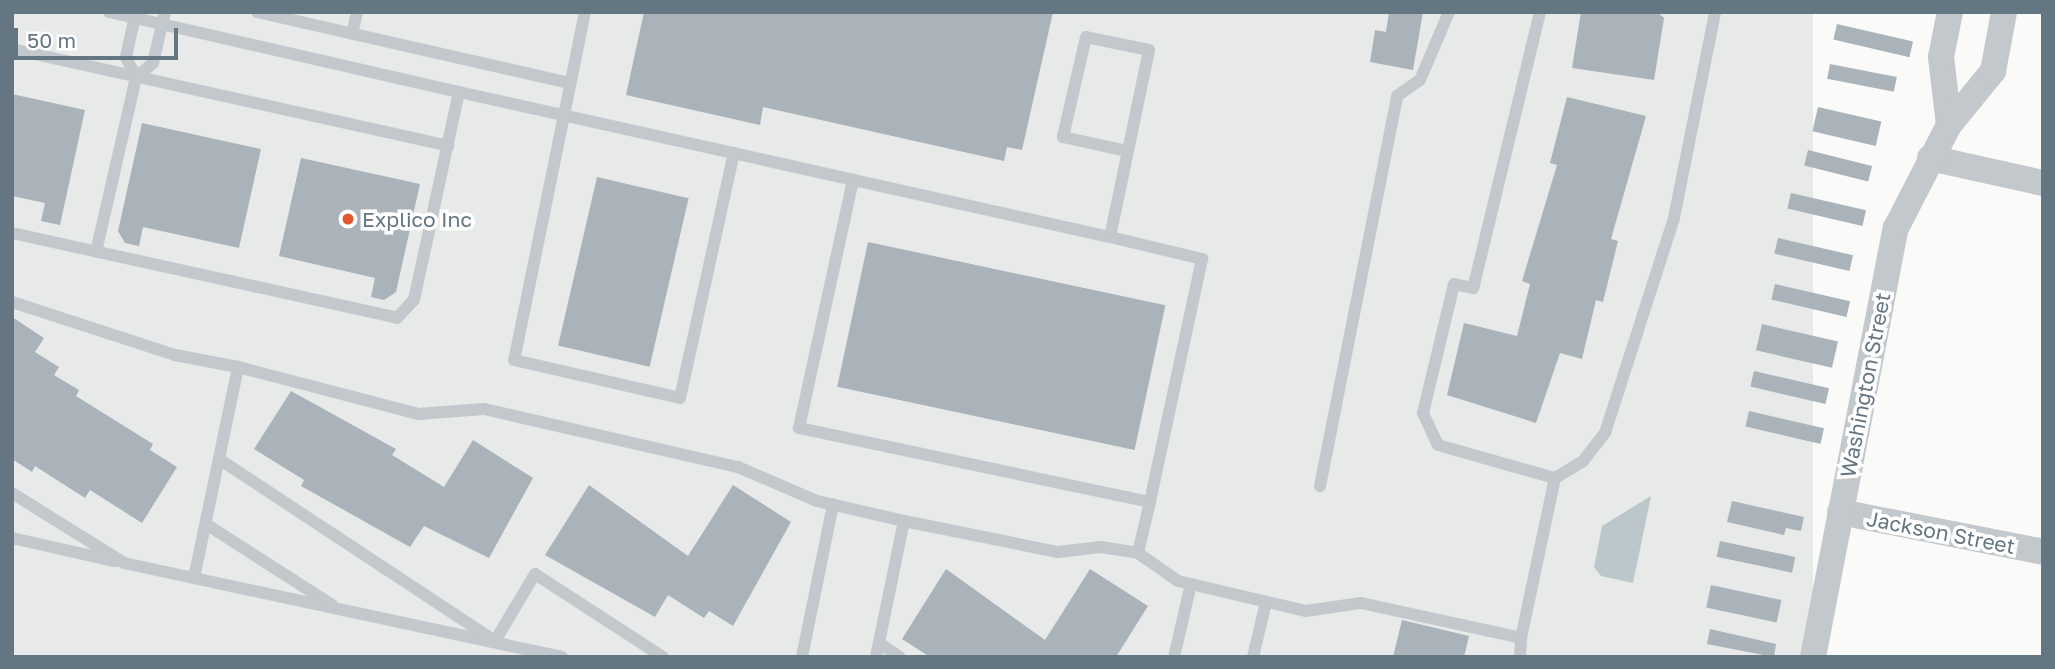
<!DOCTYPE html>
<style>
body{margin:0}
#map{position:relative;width:2055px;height:669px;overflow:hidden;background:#fafaf8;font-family:"Golos Text",sans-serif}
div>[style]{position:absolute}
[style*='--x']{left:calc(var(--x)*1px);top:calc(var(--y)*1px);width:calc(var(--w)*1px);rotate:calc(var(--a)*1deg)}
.built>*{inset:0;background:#e8e9e9;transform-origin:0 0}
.water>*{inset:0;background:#bbc7cb}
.building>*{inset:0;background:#aab3b9;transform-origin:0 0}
.service>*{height:12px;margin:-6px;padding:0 6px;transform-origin:6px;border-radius:6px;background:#c3c8cc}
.minor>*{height:26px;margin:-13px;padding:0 13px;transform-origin:13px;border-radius:13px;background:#c3c8cc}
.dots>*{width:19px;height:19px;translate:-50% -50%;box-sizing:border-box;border:4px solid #fff;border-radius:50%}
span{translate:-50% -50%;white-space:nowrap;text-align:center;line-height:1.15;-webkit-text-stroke:7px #fff;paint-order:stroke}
.poi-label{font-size:21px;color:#657683}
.left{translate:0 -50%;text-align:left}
.street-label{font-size:21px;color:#657683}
.frame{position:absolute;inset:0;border:14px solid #657683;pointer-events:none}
.scale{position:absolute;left:14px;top:28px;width:164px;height:32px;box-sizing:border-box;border:4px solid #657683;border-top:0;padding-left:9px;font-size:21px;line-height:24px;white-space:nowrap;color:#657683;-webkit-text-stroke:5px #fff;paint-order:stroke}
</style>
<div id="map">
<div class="built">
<i style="left:12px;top:12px;width:1801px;height:645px"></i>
</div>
<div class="water">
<i style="clip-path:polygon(1651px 496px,1633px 583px,1601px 576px,1594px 567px,1602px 526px)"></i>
</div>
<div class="building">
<i style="clip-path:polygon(644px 12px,897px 13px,1053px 12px,1022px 150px,1007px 147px,1004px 161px,763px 107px,760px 125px,626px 95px)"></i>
<i style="clip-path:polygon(1389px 12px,1423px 12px,1413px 70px,1370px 62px,1375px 30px,1386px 32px)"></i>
<i style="clip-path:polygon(1581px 12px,1657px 12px,1664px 18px,1654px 80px,1572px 68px)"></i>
<i style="left:1837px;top:24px;width:78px;height:16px;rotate:13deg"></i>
<i style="left:1830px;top:64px;width:68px;height:15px;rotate:11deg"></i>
<i style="clip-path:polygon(12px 94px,85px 110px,60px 225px,41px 221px,45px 203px,12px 196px)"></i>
<i style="clip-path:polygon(1567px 97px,1646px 116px,1611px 239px,1618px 241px,1603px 302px,1596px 300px,1582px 359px,1560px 353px,1536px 423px,1447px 395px,1464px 323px,1517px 336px,1530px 284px,1522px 281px,1557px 165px,1550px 163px)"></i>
<i style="left:1818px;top:107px;width:65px;height:25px;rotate:13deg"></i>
<i style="clip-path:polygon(142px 123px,261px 149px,239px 248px,143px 227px,139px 246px,125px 243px,118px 231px)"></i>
<i style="left:1808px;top:150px;width:66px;height:16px;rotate:14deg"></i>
<i style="clip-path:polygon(301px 158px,420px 184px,396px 292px,384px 300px,371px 297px,375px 278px,279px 256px)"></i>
<i style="left:597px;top:177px;width:94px;height:173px;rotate:13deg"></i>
<i style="left:1791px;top:193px;width:77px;height:16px;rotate:13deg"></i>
<i style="left:1778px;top:238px;width:77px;height:16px;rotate:13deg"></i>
<i style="left:868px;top:242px;width:304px;height:148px;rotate:12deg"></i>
<i style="left:1775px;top:284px;width:77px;height:16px;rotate:13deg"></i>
<i style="clip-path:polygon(12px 317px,44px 338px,35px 352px,59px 367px,54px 375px,79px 390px,76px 396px,153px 444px,150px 450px,177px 467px,142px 523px,90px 490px,85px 498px,35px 466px,32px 472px,12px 459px)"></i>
<i style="left:1762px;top:324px;width:78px;height:27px;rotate:13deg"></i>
<i style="left:1754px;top:371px;width:77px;height:16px;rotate:13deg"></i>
<i style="clip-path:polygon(291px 391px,396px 449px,392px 455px,444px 487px,473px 440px,533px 478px,489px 558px,424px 526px,410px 547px,301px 486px,304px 480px,254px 449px)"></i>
<i style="left:1749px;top:411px;width:77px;height:16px;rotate:13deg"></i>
<i style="clip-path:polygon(589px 485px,688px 556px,733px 485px,791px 522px,733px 626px,709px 611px,704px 618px,668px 595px,655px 617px,545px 555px)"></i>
<i style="clip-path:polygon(1732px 501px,1804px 517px,1801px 531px,1786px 528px,1784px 535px,1727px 522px)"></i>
<i style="left:1720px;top:541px;width:77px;height:16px;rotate:12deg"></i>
<i style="clip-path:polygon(946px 569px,1045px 640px,1090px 569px,1148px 606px,1116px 657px,930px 657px,902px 639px)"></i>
<i style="left:1711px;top:585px;width:72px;height:23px;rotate:12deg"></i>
<i style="clip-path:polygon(1402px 620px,1469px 636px,1464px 657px,1393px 657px)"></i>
<i style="clip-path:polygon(1710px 629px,1776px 644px,1774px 657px,1707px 644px)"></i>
</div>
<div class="service">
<i style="--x:109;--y:12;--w:359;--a:12.9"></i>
<i style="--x:459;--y:92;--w:667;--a:12.56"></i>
<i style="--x:1110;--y:237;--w:95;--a:13.4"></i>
<i style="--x:1202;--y:259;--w:249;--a:102.1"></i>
<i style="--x:1150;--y:502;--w:359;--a:-168.1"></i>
<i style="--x:799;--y:428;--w:254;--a:-77.7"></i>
<i style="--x:257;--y:12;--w:321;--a:12.8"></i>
<i style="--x:585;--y:12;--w:355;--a:101.5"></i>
<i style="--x:514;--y:360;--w:170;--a:12.9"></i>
<i style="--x:680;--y:398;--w:251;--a:-77.6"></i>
<i style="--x:1540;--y:12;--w:284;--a:103.6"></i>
<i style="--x:1473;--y:288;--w:19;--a:-168"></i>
<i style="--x:1454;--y:284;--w:133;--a:103.5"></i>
<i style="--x:1423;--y:413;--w:35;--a:65"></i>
<i style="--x:1438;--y:445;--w:122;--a:15.8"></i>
<i style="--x:352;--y:34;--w:23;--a:-77"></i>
<i style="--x:12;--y:49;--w:447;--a:12.5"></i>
<i style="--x:136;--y:77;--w:22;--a:-117"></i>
<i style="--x:126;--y:57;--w:46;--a:-77.5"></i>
<i style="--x:12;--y:233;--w:394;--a:12.4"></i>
<i style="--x:397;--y:318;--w:25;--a:-47"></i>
<i style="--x:414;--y:300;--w:213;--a:-77.8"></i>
<i style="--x:1110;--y:237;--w:191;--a:-78.2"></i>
<i style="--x:1149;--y:50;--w:64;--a:-168.3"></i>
<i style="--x:1086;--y:37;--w:103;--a:103"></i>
<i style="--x:1063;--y:137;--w:66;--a:12.3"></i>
<i style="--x:96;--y:252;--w:180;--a:-77.1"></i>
<i style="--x:136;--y:77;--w:22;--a:-39"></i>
<i style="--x:153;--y:63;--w:52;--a:-76.8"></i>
<i style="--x:12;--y:302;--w:171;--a:18"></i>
<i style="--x:175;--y:355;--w:64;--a:10.8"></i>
<i style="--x:219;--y:459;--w:331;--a:33.4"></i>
<i style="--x:495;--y:641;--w:78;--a:-59.2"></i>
<i style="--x:535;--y:574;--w:153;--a:33"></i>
<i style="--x:1320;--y:486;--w:398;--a:-78.8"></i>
<i style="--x:1397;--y:96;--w:28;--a:-35"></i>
<i style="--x:1420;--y:80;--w:74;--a:-66.9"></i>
<i style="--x:12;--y:493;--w:132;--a:32"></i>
<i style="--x:124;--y:563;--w:448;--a:12.1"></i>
<i style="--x:206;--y:524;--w:150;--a:32.7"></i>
<i style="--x:12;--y:538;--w:105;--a:12.7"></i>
<i style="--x:1138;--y:553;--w:52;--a:-76.8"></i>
<i style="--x:194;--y:578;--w:216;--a:-78.2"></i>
<i style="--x:238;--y:367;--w:186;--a:14.6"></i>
<i style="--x:418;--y:414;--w:66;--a:-4.3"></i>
<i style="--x:484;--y:409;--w:261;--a:12.9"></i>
<i style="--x:738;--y:467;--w:86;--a:23.3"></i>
<i style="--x:817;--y:501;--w:89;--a:12.9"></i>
<i style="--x:904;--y:521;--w:157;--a:11.4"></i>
<i style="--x:1058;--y:552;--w:43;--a:-6.6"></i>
<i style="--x:1101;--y:547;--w:37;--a:9"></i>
<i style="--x:1138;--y:553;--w:49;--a:35"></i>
<i style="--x:1178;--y:581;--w:131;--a:13.2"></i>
<i style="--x:1306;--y:611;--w:56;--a:-8.3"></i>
<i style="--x:1361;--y:603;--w:164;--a:12.3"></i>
<i style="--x:1521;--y:638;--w:19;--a:93"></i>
<i style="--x:1521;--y:638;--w:164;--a:-78"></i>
<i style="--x:1555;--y:478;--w:33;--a:-31"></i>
<i style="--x:1583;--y:461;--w:36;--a:-52"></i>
<i style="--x:1605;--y:433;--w:226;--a:-72.2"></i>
<i style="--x:1674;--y:218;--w:210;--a:-78.7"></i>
<i style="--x:879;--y:643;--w:25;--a:34"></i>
<i style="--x:802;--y:657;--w:156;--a:-78.5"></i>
<i style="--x:876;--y:657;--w:139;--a:-78.4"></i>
<i style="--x:1174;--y:657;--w:75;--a:-76.9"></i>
<i style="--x:1253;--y:657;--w:57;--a:-76.7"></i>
</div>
<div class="minor">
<i style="--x:1949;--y:125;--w:68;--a:-96.7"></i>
<i style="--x:1941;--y:57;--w:46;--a:-78.7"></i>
<i style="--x:1930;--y:158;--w:116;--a:12.5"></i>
<i style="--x:1840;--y:512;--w:207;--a:11.1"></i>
<i style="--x:1813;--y:657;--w:437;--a:-79.1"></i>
<i style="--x:1896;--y:228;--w:116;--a:-62.8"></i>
<i style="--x:1949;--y:125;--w:70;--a:-50.8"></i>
<i style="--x:1993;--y:71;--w:60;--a:-79.4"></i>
</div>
<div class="dots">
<i style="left:348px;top:219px;background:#e4572e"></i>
</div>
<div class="poi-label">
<span class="left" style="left:362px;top:219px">Explico Inc</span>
</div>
<div class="street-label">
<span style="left:1865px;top:385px;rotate:-79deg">Washington Street</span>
<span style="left:1941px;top:532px;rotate:11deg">Jackson Street</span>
</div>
<div class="frame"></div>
<div class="scale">50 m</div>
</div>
